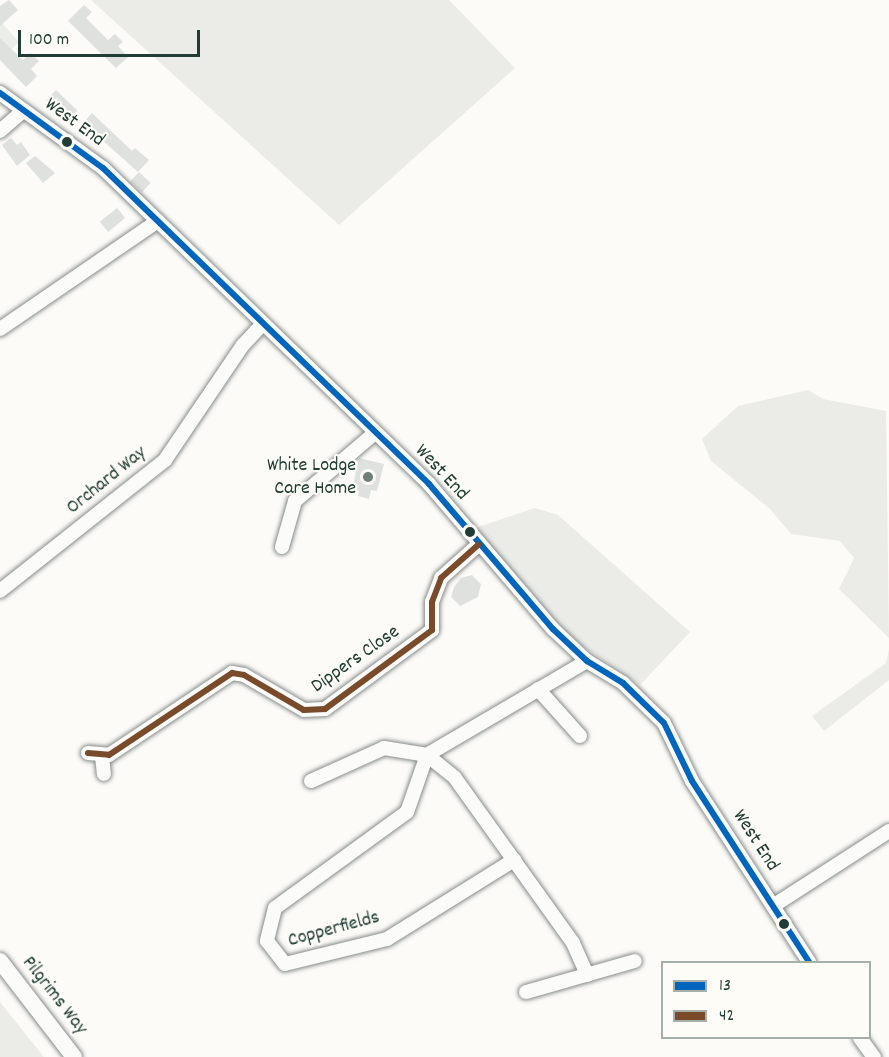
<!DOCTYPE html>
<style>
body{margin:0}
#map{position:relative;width:889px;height:1057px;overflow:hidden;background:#fcfbf8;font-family:Dekko,sans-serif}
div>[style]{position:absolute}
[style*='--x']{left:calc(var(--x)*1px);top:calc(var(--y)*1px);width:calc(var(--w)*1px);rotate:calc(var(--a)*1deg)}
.built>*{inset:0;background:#ebede8}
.green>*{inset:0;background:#ebece8}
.building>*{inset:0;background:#dfe1de;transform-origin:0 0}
.roads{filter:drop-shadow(0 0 2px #888d8a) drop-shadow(0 0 2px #888d8a)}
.minor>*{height:14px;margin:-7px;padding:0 7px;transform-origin:7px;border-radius:7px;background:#fbfbf9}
.tertiary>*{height:16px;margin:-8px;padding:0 8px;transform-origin:8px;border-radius:8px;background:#fbfbf9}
.bus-1>*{height:6px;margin:-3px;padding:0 3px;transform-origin:3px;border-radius:3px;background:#0065bd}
.bus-2>*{height:6px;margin:-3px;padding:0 3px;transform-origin:3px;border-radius:3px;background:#7a4b2a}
.dots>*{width:16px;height:16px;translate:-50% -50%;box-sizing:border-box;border:3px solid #fdfcf7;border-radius:50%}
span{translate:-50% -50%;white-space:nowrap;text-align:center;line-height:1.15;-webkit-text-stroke:4.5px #fdfcf7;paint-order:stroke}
.street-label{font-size:20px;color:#1f3d34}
.poi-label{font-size:20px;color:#1f3d34}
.right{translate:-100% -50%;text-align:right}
.legend{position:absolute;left:661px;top:961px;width:210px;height:78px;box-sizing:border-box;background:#fdfcf7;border:2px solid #a4b0a9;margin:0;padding:8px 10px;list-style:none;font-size:18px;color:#1f3d34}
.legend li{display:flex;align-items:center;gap:12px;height:30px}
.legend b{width:30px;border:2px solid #a4b0a9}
.scale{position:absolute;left:18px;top:30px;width:182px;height:27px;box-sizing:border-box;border:3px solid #1f3d34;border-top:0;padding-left:8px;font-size:18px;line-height:21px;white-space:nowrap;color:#1f3d34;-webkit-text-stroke:4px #fdfcf7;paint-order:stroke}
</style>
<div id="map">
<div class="built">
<i style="clip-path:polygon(0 21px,19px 42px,0 60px)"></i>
</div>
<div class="green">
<i style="clip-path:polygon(91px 0,449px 0,515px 68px,339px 225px)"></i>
<i style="clip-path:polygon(808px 390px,823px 399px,886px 411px,889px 638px,839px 589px,854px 558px,840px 541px,791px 534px,770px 509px,711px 461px,702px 439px,738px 406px)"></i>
<i style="clip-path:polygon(535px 508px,558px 515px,690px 632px,640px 685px,572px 639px,475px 528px)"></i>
<i style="clip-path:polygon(889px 649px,889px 680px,824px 731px,812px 716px,886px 663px)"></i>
<i style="clip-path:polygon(0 1002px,44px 1057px,0 1057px)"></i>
</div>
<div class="building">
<i style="clip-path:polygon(9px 0,18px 10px,0 26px,0 6px)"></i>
<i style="clip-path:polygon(84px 5px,92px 12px,86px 18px,108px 40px,115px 34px,123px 42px,118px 46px,128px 57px,116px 68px,68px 21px)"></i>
<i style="clip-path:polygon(0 38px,23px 60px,30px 53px,39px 61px,31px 69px,37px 76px,26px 87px,0 60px)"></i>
<i style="left:56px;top:90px;width:30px;height:15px;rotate:44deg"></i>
<i style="clip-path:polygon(92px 113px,132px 151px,135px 148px,149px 160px,138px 172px,83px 123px)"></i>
<i style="clip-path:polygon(11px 138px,17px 145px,21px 142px,30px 155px,17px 166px,2px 145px)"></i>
<i style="clip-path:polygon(35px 156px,55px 173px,43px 183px,26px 163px)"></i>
<i style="left:139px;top:172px;width:16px;height:13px;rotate:43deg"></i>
<i style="left:117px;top:208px;width:13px;height:22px;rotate:51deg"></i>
<i style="clip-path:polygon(359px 458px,384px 464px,377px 491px,371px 490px,369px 499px,358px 496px,359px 491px,352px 489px)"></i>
<i style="clip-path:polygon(472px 575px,481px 584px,478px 597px,460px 606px,451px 597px,454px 587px,461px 578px)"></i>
</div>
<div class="roads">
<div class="minor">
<i style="--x:0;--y:93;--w:127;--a:36.1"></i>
<i style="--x:103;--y:168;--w:454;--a:44.1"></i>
<i style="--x:429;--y:484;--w:191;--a:49.5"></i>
<i style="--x:553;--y:629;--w:47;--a:43.3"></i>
<i style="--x:587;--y:661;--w:42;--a:31.4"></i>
<i style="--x:623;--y:683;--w:57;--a:44.3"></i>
<i style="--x:664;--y:723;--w:64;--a:64.2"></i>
<i style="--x:692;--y:781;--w:216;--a:57.1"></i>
<i style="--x:0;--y:131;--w:30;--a:-41"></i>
<i style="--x:0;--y:329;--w:191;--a:-34.4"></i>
<i style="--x:282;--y:547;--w:48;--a:-74.2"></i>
<i style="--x:295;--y:501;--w:105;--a:-40.4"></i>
<i style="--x:0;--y:591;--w:211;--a:-38.4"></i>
<i style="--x:165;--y:460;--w:139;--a:-55.9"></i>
<i style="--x:243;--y:345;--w:26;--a:-47"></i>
<i style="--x:587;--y:661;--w:186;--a:149.6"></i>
<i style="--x:427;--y:755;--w:36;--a:39"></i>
<i style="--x:455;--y:778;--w:203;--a:54.4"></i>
<i style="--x:573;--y:943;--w:35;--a:66"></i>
<i style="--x:538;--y:689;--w:63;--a:48.2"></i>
<i style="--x:88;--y:753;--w:21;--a:5"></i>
<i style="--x:109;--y:755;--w:148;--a:-33.7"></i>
<i style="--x:232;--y:673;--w:12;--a:9"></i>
<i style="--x:244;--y:675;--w:69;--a:30.3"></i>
<i style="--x:304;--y:710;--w:21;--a:-3"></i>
<i style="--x:325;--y:709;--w:133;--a:-36.4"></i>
<i style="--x:432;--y:630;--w:28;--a:-90"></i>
<i style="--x:432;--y:602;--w:26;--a:-69"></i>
<i style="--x:441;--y:578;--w:50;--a:-41.7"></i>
<i style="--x:102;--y:756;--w:18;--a:84"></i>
<i style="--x:311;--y:781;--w:80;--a:-24.3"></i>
<i style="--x:384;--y:748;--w:44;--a:9.2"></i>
<i style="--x:427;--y:755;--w:60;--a:109.3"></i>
<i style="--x:407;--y:812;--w:163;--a:144"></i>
<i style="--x:275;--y:908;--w:34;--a:104"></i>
<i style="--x:267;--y:941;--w:29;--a:52"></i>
<i style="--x:285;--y:964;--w:105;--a:-13.8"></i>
<i style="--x:387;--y:939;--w:150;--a:-31.9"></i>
<i style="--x:773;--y:906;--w:138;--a:-32.9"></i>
<i style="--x:526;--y:992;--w:113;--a:-15.9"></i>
<i style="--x:860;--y:1038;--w:24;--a:54"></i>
</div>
<div class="tertiary">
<i style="--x:0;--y:961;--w:121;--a:52.4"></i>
</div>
</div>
<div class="bus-1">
<i style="--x:0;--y:93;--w:127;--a:36.1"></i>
<i style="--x:103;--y:168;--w:454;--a:44.1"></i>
<i style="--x:429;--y:484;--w:191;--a:49.5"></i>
<i style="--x:553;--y:629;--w:47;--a:43.3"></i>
<i style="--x:587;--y:661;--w:42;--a:31.4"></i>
<i style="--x:623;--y:683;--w:57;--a:44.3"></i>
<i style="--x:664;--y:723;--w:64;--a:64.2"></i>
<i style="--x:692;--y:781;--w:216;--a:57.1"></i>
</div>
<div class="bus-2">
<i style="--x:88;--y:753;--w:21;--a:5"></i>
<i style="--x:109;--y:755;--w:148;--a:-33.7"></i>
<i style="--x:232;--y:673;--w:12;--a:9"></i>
<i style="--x:244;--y:675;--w:69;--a:30.3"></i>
<i style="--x:304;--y:710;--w:21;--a:-3"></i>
<i style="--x:325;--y:709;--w:133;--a:-36.4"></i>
<i style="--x:432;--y:630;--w:28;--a:-90"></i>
<i style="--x:432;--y:602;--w:26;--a:-69"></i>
<i style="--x:441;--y:578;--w:50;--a:-41.7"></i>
</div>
<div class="dots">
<i style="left:67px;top:142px;background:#1f3d34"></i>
<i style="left:368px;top:477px;background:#6c8079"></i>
<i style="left:470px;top:532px;background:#1f3d34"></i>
<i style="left:784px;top:924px;background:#1f3d34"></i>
</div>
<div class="street-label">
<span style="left:74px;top:123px;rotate:36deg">West End</span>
<span style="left:441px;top:473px;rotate:47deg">West End</span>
<span style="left:107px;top:481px;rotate:-39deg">Orchard Way</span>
<span style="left:356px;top:660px;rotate:-35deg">Dippers Close</span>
<span style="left:755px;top:841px;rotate:57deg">West End</span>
<span style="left:334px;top:930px;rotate:-15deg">Copperfields</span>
<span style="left:54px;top:996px;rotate:52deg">Pilgrims Way</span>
</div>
<div class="poi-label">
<span class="right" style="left:356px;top:478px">White Lodge<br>Care Home</span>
</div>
<ul class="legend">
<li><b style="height:8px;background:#0065bd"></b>13</li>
<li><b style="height:8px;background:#7a4b2a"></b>42</li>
</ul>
<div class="scale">100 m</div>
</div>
